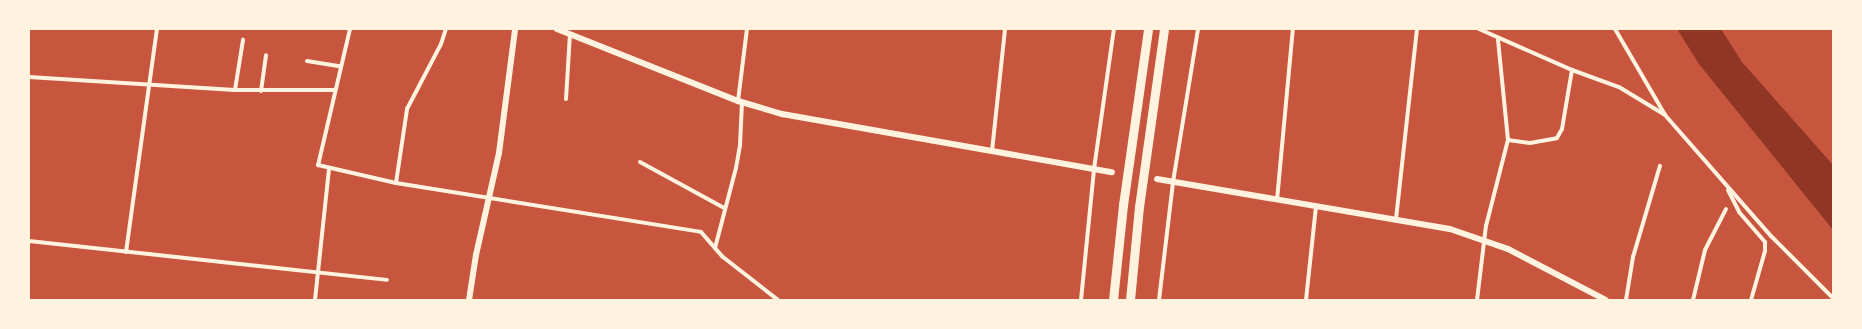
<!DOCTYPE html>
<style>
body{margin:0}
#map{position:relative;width:1862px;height:329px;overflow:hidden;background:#c8553d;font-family:"Archivo Narrow",sans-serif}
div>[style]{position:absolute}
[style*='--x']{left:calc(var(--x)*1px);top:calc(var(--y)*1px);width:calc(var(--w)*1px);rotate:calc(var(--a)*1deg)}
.water>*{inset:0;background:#8f3625}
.minor>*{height:4px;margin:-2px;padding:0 2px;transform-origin:2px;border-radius:2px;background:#fff3e0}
.tertiary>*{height:6px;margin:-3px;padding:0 3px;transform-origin:3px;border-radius:3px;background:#fff3e0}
.motorway>*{height:9px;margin:-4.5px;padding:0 4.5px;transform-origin:4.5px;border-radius:4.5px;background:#fff3e0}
span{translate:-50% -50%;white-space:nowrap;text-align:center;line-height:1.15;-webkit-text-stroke:3px #fff3e0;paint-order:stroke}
.frame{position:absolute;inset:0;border:30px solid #fff3e0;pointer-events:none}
</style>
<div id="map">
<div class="water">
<i style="clip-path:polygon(1677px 29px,1721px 29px,1742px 62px,1833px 165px,1833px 230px,1699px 64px)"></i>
</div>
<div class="minor">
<i style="--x:350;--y:29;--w:140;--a:103.2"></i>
<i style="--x:318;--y:165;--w:80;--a:13"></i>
<i style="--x:396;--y:183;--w:309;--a:9.1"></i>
<i style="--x:701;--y:232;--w:33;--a:49"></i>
<i style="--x:723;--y:257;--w:70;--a:38"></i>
<i style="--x:1479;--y:29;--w:102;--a:23.8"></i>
<i style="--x:1572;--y:70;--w:50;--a:19.9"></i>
<i style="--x:1619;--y:87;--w:54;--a:31.3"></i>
<i style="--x:1615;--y:29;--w:99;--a:59.8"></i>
<i style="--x:1665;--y:115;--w:161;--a:48.8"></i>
<i style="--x:1771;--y:236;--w:88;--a:45"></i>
<i style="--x:307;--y:61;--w:33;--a:9"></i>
<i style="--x:29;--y:77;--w:206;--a:3.6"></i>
<i style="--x:235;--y:90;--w:99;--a:0"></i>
<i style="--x:235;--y:90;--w:51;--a:-80.9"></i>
<i style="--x:261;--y:91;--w:36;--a:-82"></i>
<i style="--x:566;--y:99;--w:65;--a:-86.5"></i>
<i style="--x:738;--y:101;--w:73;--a:-82.9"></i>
<i style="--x:1508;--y:140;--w:22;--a:8"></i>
<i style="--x:1530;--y:143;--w:27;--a:-10"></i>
<i style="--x:1557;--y:138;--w:10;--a:-61"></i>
<i style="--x:1562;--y:129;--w:60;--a:-80.4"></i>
<i style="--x:992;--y:151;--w:123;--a:-83.9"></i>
<i style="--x:640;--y:162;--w:96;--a:28.7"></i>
<i style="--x:396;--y:183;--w:75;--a:-81.5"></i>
<i style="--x:407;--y:109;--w:73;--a:-62.4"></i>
<i style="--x:441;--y:44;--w:16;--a:-72"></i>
<i style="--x:1728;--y:190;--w:25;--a:63"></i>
<i style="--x:1739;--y:212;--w:40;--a:49"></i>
<i style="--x:1765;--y:242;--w:9;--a:90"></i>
<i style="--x:1765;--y:251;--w:51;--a:105.9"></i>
<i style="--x:1277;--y:200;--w:172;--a:-84.7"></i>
<i style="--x:1396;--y:219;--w:191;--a:-83.7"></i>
<i style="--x:29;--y:241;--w:360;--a:6.2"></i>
<i style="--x:715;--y:248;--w:83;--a:-75.3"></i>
<i style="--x:736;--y:168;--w:23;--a:-80"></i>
<i style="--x:740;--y:145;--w:43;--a:-87.3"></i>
<i style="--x:126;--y:252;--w:225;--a:-82.1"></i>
<i style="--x:315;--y:300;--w:133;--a:-83.9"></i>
<i style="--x:1081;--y:300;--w:132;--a:-84.3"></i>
<i style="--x:1094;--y:169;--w:141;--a:-81.9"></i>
<i style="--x:1159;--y:300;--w:119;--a:-83.2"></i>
<i style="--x:1173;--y:182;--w:155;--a:-80.7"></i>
<i style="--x:1306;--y:300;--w:95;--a:-83.9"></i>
<i style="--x:1477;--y:300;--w:75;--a:-83.1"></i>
<i style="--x:1486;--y:226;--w:89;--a:-75.7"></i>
<i style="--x:1508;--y:140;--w:101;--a:-95.7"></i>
<i style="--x:1626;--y:300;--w:44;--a:-80.8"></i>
<i style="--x:1633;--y:257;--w:95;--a:-73.5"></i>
<i style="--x:1693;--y:300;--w:51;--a:-76.5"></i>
<i style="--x:1705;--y:250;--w:46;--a:-62.9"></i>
</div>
<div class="tertiary">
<i style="--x:557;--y:29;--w:195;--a:21.7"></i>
<i style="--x:738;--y:101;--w:46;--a:16.5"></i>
<i style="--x:782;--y:114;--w:335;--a:10"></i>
<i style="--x:1157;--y:179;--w:297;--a:9.7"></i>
<i style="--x:1450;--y:229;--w:61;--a:19"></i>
<i style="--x:1508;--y:249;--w:110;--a:27.5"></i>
<i style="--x:469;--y:300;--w:46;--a:-81.2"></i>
<i style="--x:476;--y:255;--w:105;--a:-77.3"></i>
<i style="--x:499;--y:153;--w:125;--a:-82.6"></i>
</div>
<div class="motorway">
<i style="--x:1113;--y:300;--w:96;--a:-84"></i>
<i style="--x:1123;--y:205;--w:178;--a:-81.9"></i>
<i style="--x:1130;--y:300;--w:93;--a:-84.5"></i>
<i style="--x:1139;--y:207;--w:180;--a:-82"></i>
</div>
<div class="frame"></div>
</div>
